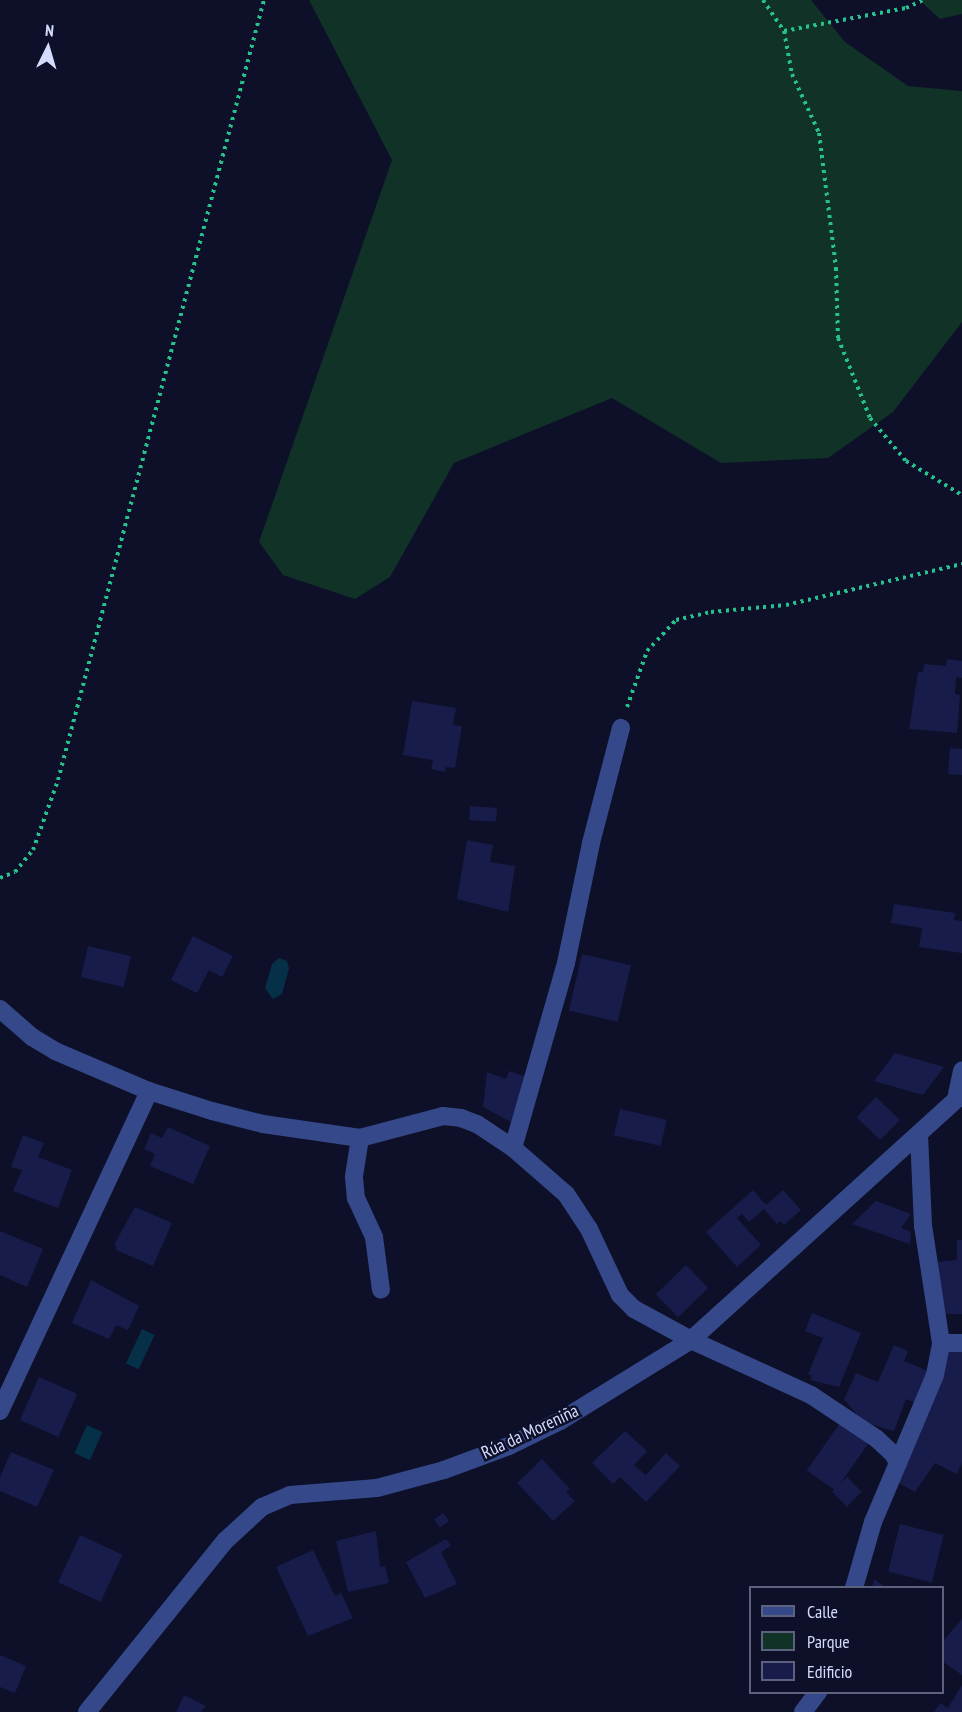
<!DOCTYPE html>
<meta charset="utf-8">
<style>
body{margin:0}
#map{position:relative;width:962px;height:1712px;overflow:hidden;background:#0d1028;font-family:"PT Sans Narrow",sans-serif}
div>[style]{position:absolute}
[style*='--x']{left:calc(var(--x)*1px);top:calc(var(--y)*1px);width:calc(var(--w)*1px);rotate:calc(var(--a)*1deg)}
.green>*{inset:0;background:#103227}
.water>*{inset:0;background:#063048;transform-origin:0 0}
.building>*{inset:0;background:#181c4a;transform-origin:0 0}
.path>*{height:4px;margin-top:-2px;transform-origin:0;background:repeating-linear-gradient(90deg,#25c28d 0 3px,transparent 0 7.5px)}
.minor>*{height:18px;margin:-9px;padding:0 9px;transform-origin:9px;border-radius:9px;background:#35498a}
span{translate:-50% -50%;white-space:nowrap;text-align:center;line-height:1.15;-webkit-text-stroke:5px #0d1028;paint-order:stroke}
.street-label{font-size:18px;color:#d4dbff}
.legend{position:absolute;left:749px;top:1586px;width:195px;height:108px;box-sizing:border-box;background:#0d1028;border:2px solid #5d617e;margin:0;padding:8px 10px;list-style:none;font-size:18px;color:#d4dbff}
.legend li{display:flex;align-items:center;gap:12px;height:30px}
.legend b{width:30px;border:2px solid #5d617e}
.north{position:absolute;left:18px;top:18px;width:60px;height:60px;-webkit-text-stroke:4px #0d1028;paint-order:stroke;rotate:5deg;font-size:16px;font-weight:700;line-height:24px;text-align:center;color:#d4dbff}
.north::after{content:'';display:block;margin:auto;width:21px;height:27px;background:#d4dbff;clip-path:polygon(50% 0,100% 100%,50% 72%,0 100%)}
</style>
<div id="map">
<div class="green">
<i style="clip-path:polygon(309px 0,811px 0,845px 42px,908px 86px,962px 91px,962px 322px,893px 412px,828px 458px,721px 463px,612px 398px,454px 463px,390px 577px,355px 599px,283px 575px,259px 542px,392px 160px)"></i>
<i style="clip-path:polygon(919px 0,962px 0,962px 14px,940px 19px)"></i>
</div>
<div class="water">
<i style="clip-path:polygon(279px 958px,287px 961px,289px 968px,282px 994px,273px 999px,265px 988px,272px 964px)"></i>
<i style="left:142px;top:1329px;width:14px;height:38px;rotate:25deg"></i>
<i style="left:87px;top:1425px;width:17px;height:31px;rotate:24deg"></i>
</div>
<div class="building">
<i style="clip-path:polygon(947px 659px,962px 661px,962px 678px,956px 677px,955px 694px,960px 695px,957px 733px,909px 729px,918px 672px,923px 672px,924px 664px,946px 666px)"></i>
<i style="clip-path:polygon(412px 701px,456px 708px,453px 725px,462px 726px,455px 768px,446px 767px,445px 772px,431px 769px,433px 760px,403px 755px)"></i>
<i style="clip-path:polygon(950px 748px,962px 749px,962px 775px,948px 774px)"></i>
<i style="left:470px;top:806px;width:27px;height:14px;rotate:4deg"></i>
<i style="clip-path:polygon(467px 840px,493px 845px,490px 862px,515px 866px,508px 912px,457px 899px)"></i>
<i style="clip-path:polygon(894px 904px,955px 913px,954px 920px,962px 921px,962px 953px,919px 947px,922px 928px,891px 923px)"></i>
<i style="clip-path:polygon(193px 936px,233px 956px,222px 977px,209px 970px,197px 993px,171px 980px)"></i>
<i style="left:88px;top:946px;width:44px;height:32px;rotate:13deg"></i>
<i style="left:582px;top:954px;width:50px;height:58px;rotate:13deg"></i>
<i style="clip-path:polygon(895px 1053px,944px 1067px,923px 1095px,874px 1081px)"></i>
<i style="clip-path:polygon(509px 1071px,526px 1077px,511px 1122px,483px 1107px,487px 1072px,506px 1079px)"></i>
<i style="left:876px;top:1097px;width:33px;height:28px;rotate:44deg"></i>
<i style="left:620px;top:1109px;width:48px;height:27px;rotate:13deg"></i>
<i style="clip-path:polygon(168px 1127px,210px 1146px,193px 1184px,150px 1166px,155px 1154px,144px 1149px,151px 1133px,162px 1138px)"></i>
<i style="clip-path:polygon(23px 1135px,44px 1143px,38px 1157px,72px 1170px,58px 1208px,13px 1191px,22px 1170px,11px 1167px)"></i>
<i style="clip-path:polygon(753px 1190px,766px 1205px,783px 1190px,801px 1210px,784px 1225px,780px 1221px,777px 1224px,764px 1209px,749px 1222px,742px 1214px,737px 1218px,761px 1245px,737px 1267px,706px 1232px)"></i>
<i style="clip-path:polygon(876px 1201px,911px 1214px,901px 1228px,911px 1232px,910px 1244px,852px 1224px)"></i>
<i style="clip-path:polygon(135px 1207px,172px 1223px,153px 1266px,116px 1250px,115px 1243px)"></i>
<i style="clip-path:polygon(0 1231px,43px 1249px,27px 1287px,0 1275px)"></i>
<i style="clip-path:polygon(957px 1240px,962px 1240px,962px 1314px,946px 1314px,936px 1262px,957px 1260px)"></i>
<i style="left:686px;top:1265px;width:32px;height:42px;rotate:46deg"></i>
<i style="clip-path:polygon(91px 1280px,139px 1306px,128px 1330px,116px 1325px,109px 1339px,72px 1323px)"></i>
<i style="clip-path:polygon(812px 1313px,861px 1333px,839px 1387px,810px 1380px,812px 1376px,808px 1374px,823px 1338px,805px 1331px)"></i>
<i style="clip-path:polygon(894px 1345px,908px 1351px,904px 1361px,928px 1371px,916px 1403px,906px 1399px,894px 1431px,863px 1422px,844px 1399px,856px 1373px,878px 1382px)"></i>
<i style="clip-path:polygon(945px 1349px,962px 1349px,962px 1463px,957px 1474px,935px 1463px,915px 1492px,897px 1482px)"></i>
<i style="left:39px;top:1377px;width:42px;height:47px;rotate:24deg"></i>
<i style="left:840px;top:1423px;width:35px;height:58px;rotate:35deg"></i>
<i style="clip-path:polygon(625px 1431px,647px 1451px,634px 1465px,646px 1475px,666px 1453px,680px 1466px,646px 1502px,620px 1477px,613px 1484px,592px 1463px)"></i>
<i style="clip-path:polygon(11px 1452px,54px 1470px,37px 1507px,0 1491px,0 1477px)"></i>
<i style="clip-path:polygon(542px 1459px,570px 1489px,566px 1492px,575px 1501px,553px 1521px,517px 1483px)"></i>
<i style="left:847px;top:1477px;width:21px;height:21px;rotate:45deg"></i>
<i style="left:443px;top:1513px;width:10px;height:11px;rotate:53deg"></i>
<i style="left:900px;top:1524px;width:45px;height:49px;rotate:14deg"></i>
<i style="clip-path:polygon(376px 1531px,380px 1567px,385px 1566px,389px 1583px,348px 1592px,336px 1541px)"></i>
<i style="left:80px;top:1535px;width:47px;height:52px;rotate:25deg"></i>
<i style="clip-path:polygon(446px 1539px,451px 1546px,441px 1552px,457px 1584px,425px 1598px,406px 1562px)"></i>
<i style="clip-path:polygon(313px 1550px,335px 1596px,341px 1593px,353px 1618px,308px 1636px,276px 1567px)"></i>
<i style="clip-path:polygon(874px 1579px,887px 1588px,872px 1588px)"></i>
<i style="clip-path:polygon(962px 1619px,962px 1675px,942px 1661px,942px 1642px)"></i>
<i style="clip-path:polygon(0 1655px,26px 1666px,15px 1693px,0 1687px)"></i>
<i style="clip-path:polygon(962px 1685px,962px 1712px,934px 1712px,940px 1703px,948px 1708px)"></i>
<i style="clip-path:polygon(184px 1695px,206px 1706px,201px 1712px,176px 1712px)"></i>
</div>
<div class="path">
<i style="--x:763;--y:0;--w:37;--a:56"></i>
<i style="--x:784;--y:31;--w:44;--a:79.5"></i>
<i style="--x:792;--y:74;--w:65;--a:65.4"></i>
<i style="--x:819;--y:133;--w:136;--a:82.8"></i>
<i style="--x:836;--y:268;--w:70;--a:88.4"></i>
<i style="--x:838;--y:338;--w:86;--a:68.2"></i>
<i style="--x:870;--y:418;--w:56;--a:50.1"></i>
<i style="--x:906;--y:461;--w:66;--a:31.3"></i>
<i style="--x:784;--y:31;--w:124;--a:-10.7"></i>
<i style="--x:906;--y:8;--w:19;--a:-25"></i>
<i style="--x:627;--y:707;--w:59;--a:-70.3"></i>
<i style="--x:647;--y:651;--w:42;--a:-46.9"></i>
<i style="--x:676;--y:620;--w:36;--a:-13"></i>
<i style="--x:711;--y:612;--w:75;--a:-5.3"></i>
<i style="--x:786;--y:605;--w:181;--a:-13.1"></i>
<i style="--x:0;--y:878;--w:16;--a:-22"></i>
<i style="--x:15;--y:872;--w:28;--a:-51"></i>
<i style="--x:33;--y:850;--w:74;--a:-70.3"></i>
<i style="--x:58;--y:780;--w:807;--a:-75.21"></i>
</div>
<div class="minor">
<i style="--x:0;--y:1009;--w:43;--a:41.2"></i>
<i style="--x:32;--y:1037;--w:27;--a:31"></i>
<i style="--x:55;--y:1051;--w:102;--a:23.1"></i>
<i style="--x:149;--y:1091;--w:66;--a:17.6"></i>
<i style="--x:212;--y:1111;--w:53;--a:14.3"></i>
<i style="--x:263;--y:1124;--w:98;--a:8.2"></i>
<i style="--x:360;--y:1138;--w:86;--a:-14.8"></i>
<i style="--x:443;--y:1116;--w:18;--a:6"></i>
<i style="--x:461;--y:1118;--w:17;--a:21"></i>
<i style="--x:477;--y:1124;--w:43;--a:33.7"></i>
<i style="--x:513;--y:1148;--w:70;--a:41"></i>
<i style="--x:566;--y:1194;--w:42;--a:56.7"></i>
<i style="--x:589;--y:1229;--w:73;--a:64.8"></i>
<i style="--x:620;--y:1295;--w:20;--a:45"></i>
<i style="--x:634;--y:1309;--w:65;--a:28.5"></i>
<i style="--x:691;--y:1340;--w:132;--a:24.6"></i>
<i style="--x:811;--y:1395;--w:79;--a:33.7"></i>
<i style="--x:877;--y:1439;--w:22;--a:43"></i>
<i style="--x:893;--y:1454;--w:10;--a:61"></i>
<i style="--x:898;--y:1463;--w:64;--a:113"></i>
<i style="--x:873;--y:1522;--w:69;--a:106.1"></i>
<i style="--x:956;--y:1099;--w:29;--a:-78"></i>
<i style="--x:360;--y:1138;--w:39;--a:99"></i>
<i style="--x:354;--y:1177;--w:21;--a:85"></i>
<i style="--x:356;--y:1198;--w:43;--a:65.2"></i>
<i style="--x:374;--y:1237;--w:53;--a:82.5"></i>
<i style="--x:513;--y:1148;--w:192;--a:-74"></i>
<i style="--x:566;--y:963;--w:123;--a:-78.2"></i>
<i style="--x:591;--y:843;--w:119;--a:-75.4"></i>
<i style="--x:941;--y:1343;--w:21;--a:0"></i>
<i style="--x:0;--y:1411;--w:353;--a:-65"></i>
<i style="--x:898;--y:1463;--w:95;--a:-67.2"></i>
<i style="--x:935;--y:1375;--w:33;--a:-79"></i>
<i style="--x:941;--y:1343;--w:118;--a:-98.7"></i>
<i style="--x:923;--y:1226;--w:92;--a:-92.5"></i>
<i style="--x:87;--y:1712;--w:221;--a:-51.1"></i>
<i style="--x:226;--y:1540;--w:49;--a:-42.5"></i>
<i style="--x:262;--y:1507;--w:30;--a:-23"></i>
<i style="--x:290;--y:1495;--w:87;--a:-4.6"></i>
<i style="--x:377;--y:1488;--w:69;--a:-15"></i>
<i style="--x:444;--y:1470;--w:69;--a:-20.3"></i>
<i style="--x:509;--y:1446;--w:57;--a:-26.1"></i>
<i style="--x:560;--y:1421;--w:154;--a:-31.7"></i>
<i style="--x:691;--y:1340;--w:366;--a:-42.2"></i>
<i style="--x:803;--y:1712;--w:25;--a:-53"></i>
</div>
<div class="street-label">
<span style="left:530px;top:1432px;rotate:-25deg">Rúa da Moreniña</span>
</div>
<ul class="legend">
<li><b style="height:8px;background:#35498a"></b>Calle</li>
<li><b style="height:16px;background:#103227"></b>Parque</li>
<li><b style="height:16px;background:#181c4a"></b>Edificio</li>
</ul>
<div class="north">N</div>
</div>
